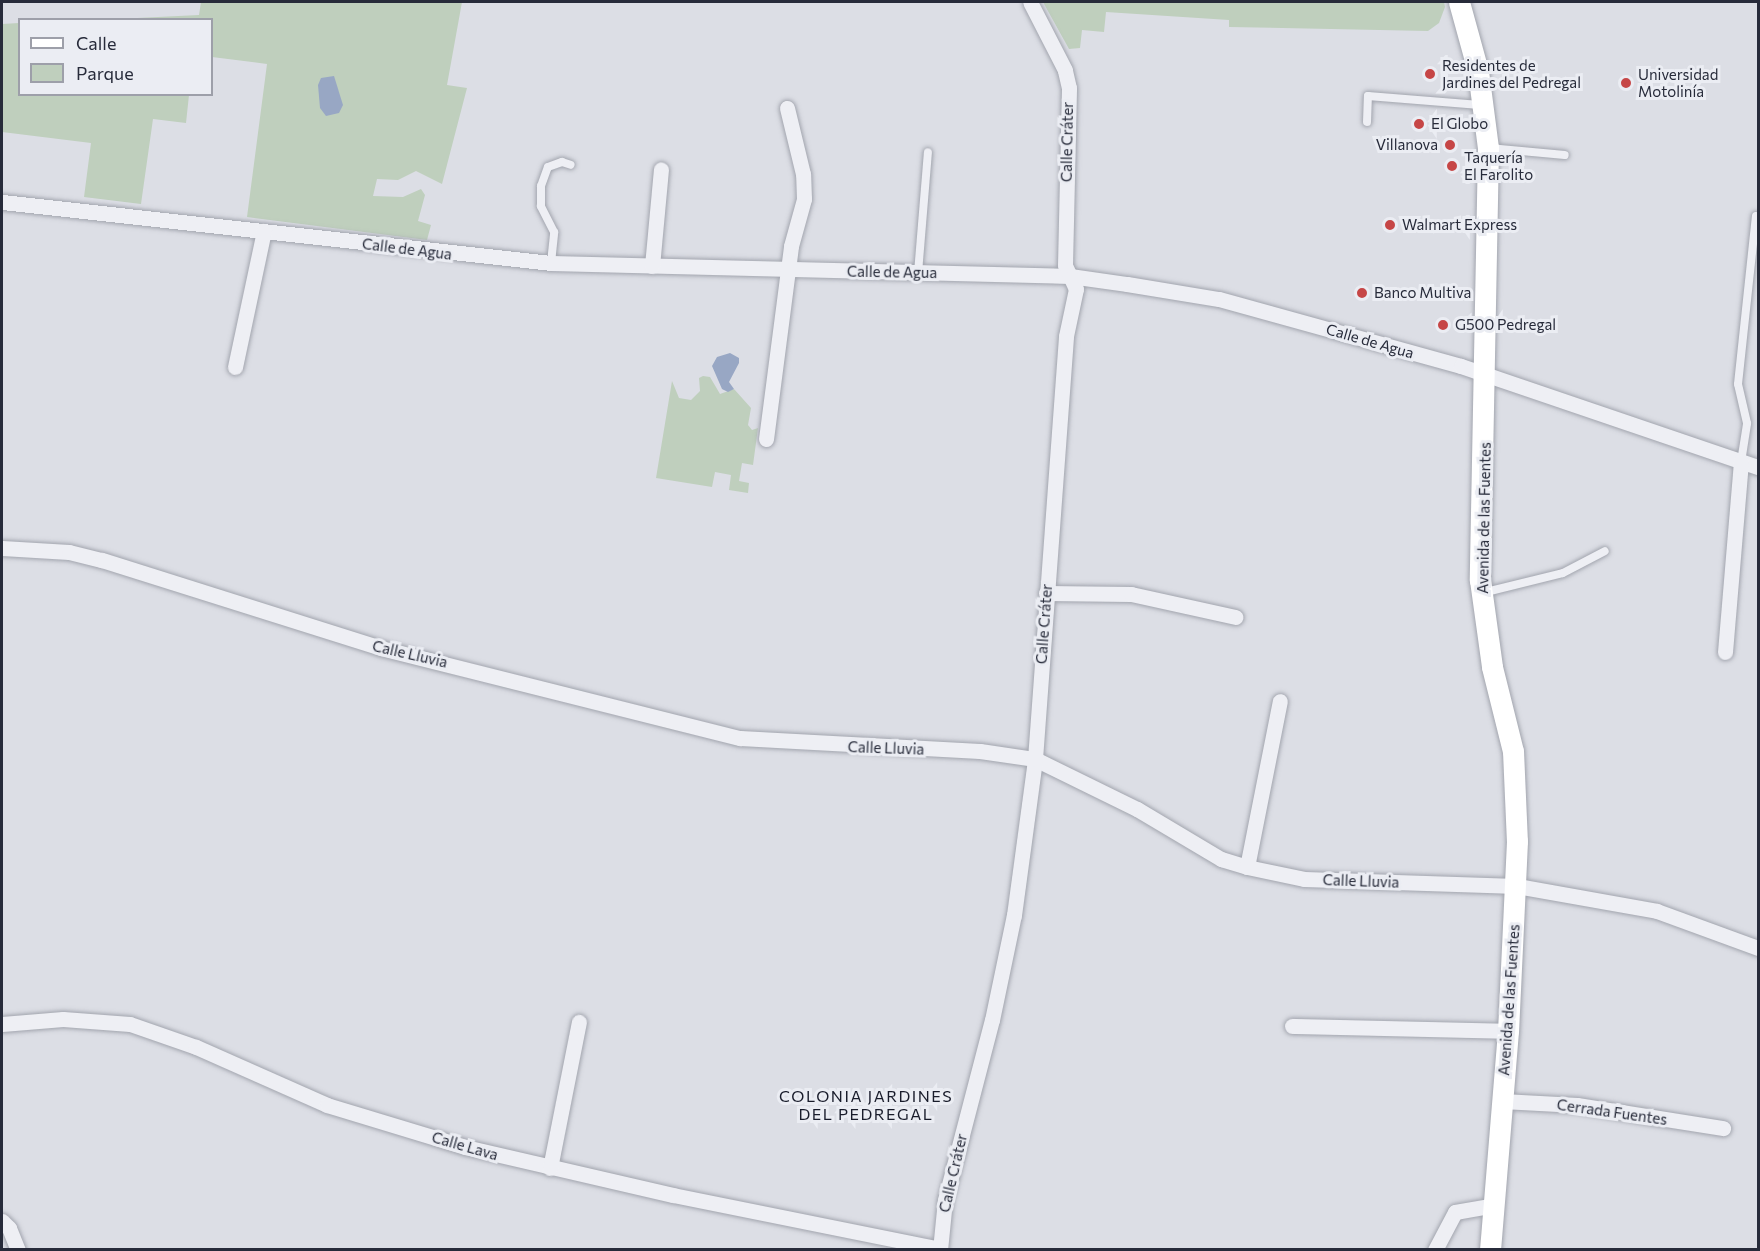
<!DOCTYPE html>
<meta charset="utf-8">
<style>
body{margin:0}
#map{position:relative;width:1760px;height:1251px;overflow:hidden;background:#dcdee5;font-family:Commissioner,sans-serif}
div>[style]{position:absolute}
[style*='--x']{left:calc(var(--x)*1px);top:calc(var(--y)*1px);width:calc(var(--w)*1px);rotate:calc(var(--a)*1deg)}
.green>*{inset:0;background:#bfcfbd}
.water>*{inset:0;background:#98a7c4}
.roads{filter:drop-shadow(0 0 2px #a2a5ae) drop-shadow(0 0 2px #a2a5ae)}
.lane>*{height:8px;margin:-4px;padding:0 4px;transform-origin:4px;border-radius:4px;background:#eeeff4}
.street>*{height:15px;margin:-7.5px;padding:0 7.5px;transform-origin:7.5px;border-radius:7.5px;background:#eeeff4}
.secondary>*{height:21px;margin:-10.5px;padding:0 10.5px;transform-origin:10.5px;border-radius:10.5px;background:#fff}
.dots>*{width:16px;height:16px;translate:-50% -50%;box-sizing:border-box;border:3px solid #ebedf3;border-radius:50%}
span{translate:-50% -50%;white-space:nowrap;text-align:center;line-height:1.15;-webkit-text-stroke:6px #ebedf3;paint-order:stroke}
.poi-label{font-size:15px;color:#272b3a}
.left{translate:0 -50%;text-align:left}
.right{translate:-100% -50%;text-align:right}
.street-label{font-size:15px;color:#272b3a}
.neighbourhood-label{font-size:16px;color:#191c2b;letter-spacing:1.5px}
.frame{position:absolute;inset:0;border:3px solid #272b3a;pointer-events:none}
.legend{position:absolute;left:18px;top:18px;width:195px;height:78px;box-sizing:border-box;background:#ebedf3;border:2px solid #9d9fa9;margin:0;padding:8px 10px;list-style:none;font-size:18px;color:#272b3a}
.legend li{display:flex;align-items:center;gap:12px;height:30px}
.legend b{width:30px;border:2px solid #9d9fa9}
</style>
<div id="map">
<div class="green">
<i style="clip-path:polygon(201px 2px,462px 2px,447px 85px,467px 88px,442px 184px,416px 171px,398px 180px,377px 179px,373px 196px,403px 197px,421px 189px,425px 195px,418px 221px,431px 225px,427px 240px,247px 217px,267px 64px,212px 57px,212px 20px,96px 20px,199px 15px)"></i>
<i style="clip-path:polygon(1043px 2px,1444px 2px,1445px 7px,1439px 23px,1428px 31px,1229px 27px,1229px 20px,1106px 12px,1104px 32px,1082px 30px,1080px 48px,1069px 49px)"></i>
<i style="clip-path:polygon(19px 23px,20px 94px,189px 95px,186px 123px,153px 119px,141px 204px,84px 197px,91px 143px,2px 132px,2px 24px)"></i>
<i style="clip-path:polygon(703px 376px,710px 377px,720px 394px,734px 389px,751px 408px,748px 425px,752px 430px,758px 428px,753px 465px,742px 463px,739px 481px,749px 483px,748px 493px,729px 490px,731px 475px,715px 472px,712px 487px,656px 478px,672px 381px,679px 398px,691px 400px,700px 391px,699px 378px)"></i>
</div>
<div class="water">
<i style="clip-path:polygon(334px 76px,343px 105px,339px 113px,326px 116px,320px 108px,318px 85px,321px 78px)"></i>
<i style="clip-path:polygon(730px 353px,739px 358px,739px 363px,729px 382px,734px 389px,728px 392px,722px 389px,712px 366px,717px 357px)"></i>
</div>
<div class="roads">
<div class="lane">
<i style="--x:1367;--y:122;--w:26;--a:-88"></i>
<i style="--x:1368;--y:96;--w:112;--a:4.6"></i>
<i style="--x:1489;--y:148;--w:76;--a:5.3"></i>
<i style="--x:551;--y:263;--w:31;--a:-84"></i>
<i style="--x:554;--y:232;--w:29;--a:-117"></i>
<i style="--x:541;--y:206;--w:20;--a:-90"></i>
<i style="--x:541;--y:186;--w:20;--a:-70"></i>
<i style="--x:548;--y:167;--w:15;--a:-20"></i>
<i style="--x:562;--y:162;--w:9;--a:18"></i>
<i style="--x:918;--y:273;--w:121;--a:-85.3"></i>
<i style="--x:1741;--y:462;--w:39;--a:-81"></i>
<i style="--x:1747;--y:423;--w:40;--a:-103"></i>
<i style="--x:1738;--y:384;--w:169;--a:-83.9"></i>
<i style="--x:1482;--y:593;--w:83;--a:-13.9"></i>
<i style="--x:1563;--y:573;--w:47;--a:-27.6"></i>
</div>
<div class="street">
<i style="--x:2;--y:202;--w:552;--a:6.34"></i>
<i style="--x:551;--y:263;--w:519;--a:1.43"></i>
<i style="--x:1070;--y:276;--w:58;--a:8"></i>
<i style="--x:1127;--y:284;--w:93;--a:9.3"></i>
<i style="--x:1219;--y:299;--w:251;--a:15.5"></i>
<i style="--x:1461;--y:366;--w:314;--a:18.8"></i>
<i style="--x:652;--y:266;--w:97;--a:-84.7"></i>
<i style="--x:235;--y:367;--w:139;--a:-78"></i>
<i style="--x:766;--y:439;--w:195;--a:-82.6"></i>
<i style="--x:791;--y:246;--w:49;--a:-74.5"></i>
<i style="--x:804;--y:199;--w:25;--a:-92"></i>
<i style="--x:803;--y:174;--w:68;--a:-103.6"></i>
<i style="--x:2;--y:548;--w:67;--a:3.4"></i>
<i style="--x:69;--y:552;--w:34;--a:14"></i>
<i style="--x:102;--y:560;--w:293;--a:17.5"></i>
<i style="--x:381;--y:648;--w:370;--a:14.1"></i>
<i style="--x:740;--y:738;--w:240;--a:3.1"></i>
<i style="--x:980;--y:751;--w:56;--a:8.3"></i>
<i style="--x:1035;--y:759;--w:114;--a:26.1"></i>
<i style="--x:1137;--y:809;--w:98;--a:30.8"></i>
<i style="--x:1221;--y:859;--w:27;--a:17"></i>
<i style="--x:1247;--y:867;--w:58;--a:11.9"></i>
<i style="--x:1304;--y:879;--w:213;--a:1.9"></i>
<i style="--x:1517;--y:886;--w:142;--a:10.1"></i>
<i style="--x:1657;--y:911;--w:108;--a:20.1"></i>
<i style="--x:1046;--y:593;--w:85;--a:0.7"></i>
<i style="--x:1131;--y:594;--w:107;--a:12.4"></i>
<i style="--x:1725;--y:652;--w:191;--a:-85.2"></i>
<i style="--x:1247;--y:867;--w:169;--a:-78.8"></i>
<i style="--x:2;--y:1024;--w:61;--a:-4.7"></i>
<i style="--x:63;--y:1019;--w:67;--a:4.3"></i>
<i style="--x:130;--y:1024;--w:70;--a:19.2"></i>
<i style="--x:196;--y:1047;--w:143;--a:23.9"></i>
<i style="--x:327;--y:1105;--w:144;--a:16.9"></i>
<i style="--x:465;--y:1147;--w:213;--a:13"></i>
<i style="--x:673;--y:1195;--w:272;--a:11.4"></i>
<i style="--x:1292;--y:1026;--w:216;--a:1.3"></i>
<i style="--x:1502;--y:1101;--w:75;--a:3.1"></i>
<i style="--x:1577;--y:1105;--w:148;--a:9"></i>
<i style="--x:550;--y:1168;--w:149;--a:-78.8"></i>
<i style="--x:2;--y:1221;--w:10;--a:45"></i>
<i style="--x:9;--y:1228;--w:24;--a:68"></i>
<i style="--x:940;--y:1250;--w:50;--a:-84.3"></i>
<i style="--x:945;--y:1200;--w:186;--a:-75.4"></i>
<i style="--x:992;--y:1020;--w:107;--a:-78.2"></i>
<i style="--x:1014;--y:915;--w:157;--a:-82.3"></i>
<i style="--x:1035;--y:759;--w:424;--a:-85.8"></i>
<i style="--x:1066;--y:336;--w:48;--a:-78"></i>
<i style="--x:1076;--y:289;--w:26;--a:-115"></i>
<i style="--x:1065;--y:265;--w:177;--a:-88.7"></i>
<i style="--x:1069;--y:88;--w:18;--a:-103"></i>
<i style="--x:1065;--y:70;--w:76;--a:-117.2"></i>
<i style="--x:1435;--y:1250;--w:43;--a:-62.2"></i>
<i style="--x:1455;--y:1212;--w:40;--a:-10"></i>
</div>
<div class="secondary">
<i style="--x:1459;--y:2;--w:72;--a:74.6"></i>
<i style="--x:1478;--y:71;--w:78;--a:82.6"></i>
<i style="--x:1488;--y:148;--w:432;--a:91.1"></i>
<i style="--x:1480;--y:580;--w:88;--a:82.1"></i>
<i style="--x:1492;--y:667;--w:87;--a:76"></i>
<i style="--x:1513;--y:751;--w:90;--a:87.5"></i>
<i style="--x:1517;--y:841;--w:190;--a:92.7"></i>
<i style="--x:1508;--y:1031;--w:220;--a:94.7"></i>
</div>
</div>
<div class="dots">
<i style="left:1430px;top:74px;background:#c64646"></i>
<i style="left:1626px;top:83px;background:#c64646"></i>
<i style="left:1419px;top:124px;background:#c64646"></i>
<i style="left:1450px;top:145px;background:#c64646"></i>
<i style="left:1452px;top:166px;background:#c64646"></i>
<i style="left:1390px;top:225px;background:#c64646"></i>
<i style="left:1362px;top:293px;background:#c64646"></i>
<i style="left:1443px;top:325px;background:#c64646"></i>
</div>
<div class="poi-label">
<span class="left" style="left:1442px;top:74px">Residentes de<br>Jardines del Pedregal</span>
<span class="left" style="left:1638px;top:83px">Universidad<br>Motolinía</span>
<span class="left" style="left:1431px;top:124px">El Globo</span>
<span class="right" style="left:1438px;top:145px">Villanova</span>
<span class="left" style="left:1464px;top:166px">Taquería<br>El Farolito</span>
<span class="left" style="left:1402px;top:225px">Walmart Express</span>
<span class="left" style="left:1374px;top:293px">Banco Multiva</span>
<span class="left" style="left:1455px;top:325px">G500 Pedregal</span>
</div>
<div class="street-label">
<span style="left:1067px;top:142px;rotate:-89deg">Calle Cráter</span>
<span style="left:407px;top:249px;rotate:7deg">Calle de Agua</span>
<span style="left:892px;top:272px;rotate:1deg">Calle de Agua</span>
<span style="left:1370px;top:341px;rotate:16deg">Calle de Agua</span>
<span style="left:1484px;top:518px;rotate:-89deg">Avenida de las Fuentes</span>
<span style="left:1044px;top:624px;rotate:-86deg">Calle Cráter</span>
<span style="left:410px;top:654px;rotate:13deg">Calle Lluvia</span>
<span style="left:886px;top:748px;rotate:2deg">Calle Lluvia</span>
<span style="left:1361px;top:881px;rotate:2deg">Calle Lluvia</span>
<span style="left:1509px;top:1000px;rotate:-86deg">Avenida de las Fuentes</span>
<span style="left:1612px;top:1112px;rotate:8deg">Cerrada Fuentes</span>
<span style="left:465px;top:1146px;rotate:16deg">Calle Lava</span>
<span style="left:953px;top:1173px;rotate:-77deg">Calle Cráter</span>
</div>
<div class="neighbourhood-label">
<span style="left:866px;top:1105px">COLONIA JARDINES<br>DEL PEDREGAL</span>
</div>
<div class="frame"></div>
<ul class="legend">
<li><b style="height:8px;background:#fff"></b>Calle</li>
<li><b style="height:16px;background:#bfcfbd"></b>Parque</li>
</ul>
</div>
